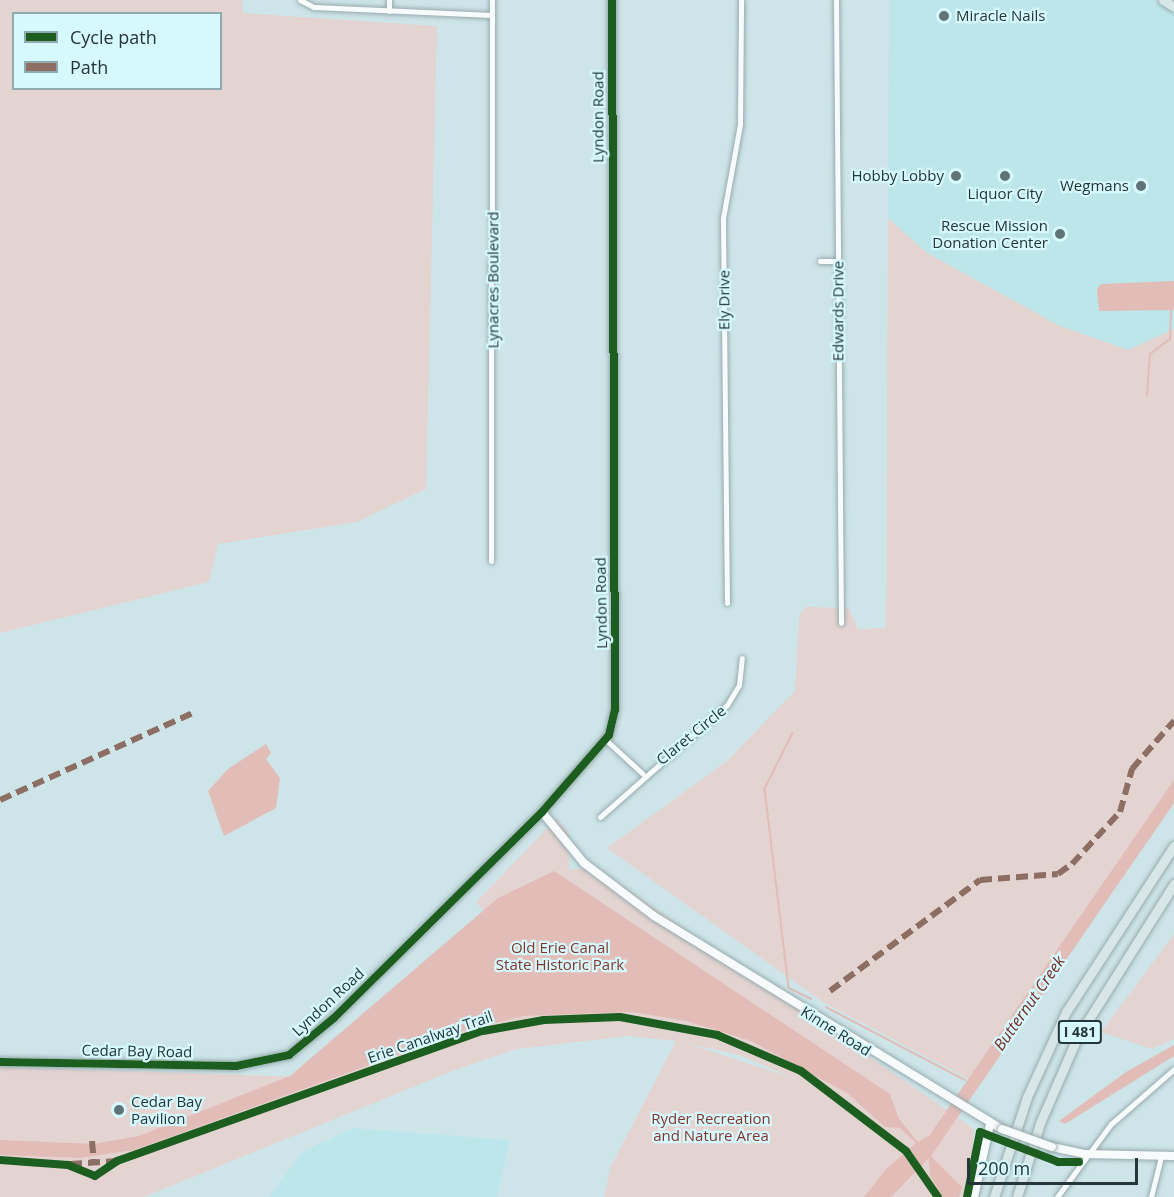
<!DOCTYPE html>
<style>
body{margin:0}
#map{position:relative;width:1174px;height:1197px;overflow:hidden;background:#cde5e8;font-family:"Open Sans",sans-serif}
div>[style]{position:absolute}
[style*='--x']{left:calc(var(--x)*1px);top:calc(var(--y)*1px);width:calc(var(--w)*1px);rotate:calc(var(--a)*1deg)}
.built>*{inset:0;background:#bde6eb}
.green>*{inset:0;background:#e4d4d1}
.water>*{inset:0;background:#e2bcb6}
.stream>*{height:1.5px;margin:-0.75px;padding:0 0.75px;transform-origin:0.75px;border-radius:0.75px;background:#e2bcb6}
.roads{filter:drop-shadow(0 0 2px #98abae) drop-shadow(0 0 2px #98abae)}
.street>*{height:5px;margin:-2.5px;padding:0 2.5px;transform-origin:2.5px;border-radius:2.5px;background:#f8fbfc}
.secondary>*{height:8px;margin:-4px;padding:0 4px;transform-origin:4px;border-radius:4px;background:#f8fbfc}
.highway>*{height:9px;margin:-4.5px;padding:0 4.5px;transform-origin:4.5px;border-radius:4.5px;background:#d7e6e7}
.bridges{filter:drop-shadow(0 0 2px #98abae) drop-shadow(0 0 2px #98abae)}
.secondary-bridge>*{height:8px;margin:-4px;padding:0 4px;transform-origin:4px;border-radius:4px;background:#f8fbfc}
.quiet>*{height:6px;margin-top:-3px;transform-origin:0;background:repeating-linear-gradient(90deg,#8d6e63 0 12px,transparent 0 18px)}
.cycleway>*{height:8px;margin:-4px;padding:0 4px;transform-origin:4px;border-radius:4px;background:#1b5e20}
.dots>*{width:16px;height:16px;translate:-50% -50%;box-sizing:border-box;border:3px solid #d6f9fe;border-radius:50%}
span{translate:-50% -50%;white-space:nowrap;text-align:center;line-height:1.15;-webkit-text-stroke:4.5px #d6f9fe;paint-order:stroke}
.shield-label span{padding:2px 4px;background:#d6f9fe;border:2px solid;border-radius:4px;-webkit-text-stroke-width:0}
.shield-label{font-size:14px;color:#253638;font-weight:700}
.poi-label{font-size:15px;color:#253638}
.left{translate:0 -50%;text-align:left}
.right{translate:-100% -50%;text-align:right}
.street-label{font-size:15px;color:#253638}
.park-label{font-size:15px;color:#82362c}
.water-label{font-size:16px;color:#762c23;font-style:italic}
.legend{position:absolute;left:12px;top:12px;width:210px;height:78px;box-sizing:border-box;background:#d6f9fe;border:2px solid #8fabaf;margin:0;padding:8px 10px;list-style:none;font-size:18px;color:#253638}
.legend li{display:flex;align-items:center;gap:12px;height:30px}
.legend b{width:30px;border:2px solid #8fabaf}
.scale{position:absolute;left:967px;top:1158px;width:171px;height:27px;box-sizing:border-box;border:3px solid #253638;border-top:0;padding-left:8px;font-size:18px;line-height:21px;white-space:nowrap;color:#253638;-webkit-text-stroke:4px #d6f9fe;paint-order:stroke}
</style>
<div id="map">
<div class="built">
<i style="clip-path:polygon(889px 0,1174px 0,1174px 329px,1128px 350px,1060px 326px,927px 253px,888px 218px)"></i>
<i style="clip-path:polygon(353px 1128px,510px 1140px,497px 1197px,269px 1197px,302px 1152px)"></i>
</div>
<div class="green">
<i style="clip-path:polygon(evenodd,0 0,242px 0,243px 13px,437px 26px,426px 489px,357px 522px,218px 544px,209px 582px,0 633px,0 0,14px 14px,220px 14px,220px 88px,14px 88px,14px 14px)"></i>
<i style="clip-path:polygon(888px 218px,927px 253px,1060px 326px,1128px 350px,1174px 329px,1174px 793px,974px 1082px,823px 1002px,607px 848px,727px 761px,795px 691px,799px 616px,806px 607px,849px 608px,858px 629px,886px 628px)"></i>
<i style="clip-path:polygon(evenodd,557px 818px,569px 834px,569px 870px,584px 868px,620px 884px,974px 1129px,969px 1197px,604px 1197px,611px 1166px,676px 1041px,629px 1036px,517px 1049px,455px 1070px,144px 1197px,0 1197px,0 1067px,306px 1077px,485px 912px,476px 902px,557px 818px,686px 1043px,739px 1055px,795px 1079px,686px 1043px)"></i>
<i style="clip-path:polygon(1174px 934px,1174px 1039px,1152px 1049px,1101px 1032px)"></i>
</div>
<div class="water">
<i style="clip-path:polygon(1174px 281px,1174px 310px,1099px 311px,1097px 289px,1101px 284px)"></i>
<i style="clip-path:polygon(266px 744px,271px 753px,266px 759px,280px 778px,276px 808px,224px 836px,208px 791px,228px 769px)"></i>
<i style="clip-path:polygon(1174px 780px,1174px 803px,931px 1156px,962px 1187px,959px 1197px,943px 1197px,930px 1176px,929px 1158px,891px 1197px,864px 1197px,886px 1169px,916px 1143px,900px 1128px,885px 1127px,847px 1093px,751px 1041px,687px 1021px,632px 1012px,524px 1016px,466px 1030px,134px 1150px,80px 1158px,0 1155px,0 1140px,94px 1144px,139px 1136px,290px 1076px,498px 898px,554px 871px,890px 1094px,899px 1119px,918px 1142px,929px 1136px)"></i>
<i style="clip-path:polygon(1174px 1045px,1174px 1056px,1065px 1124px,1059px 1121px,1126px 1072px)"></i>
</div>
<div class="stream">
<i style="--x:1147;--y:396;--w:42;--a:-85.9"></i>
<i style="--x:1150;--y:354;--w:25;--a:-37"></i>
<i style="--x:1170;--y:339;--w:29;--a:-88"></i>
<i style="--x:793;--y:733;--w:63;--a:116.6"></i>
<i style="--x:765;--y:789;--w:200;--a:83.1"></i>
<i style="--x:789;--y:988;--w:25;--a:26"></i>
<i style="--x:826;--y:1007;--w:157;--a:27.7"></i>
</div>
<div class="roads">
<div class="street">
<i style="--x:300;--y:0;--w:16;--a:27"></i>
<i style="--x:314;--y:7;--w:178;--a:2.6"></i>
<i style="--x:836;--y:0;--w:623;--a:89.54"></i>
<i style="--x:389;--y:11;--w:11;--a:-90"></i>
<i style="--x:820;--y:261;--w:18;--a:0"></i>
<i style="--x:491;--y:561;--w:561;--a:-89.9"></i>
<i style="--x:727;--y:603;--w:385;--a:-90.6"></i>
<i style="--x:723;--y:218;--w:96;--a:-79.7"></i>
<i style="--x:740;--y:124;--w:124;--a:-89.5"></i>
<i style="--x:606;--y:740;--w:50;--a:42.6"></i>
<i style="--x:600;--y:817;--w:169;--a:-41.4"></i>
<i style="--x:727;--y:705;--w:23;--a:-59"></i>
<i style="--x:739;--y:685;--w:27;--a:-84"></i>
<i style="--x:1057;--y:1197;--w:91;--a:-53.5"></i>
<i style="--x:1111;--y:1124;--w:84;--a:-41.1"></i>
<i style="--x:1151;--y:1197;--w:41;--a:-76"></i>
</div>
<div class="secondary">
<i style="--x:542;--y:812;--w:66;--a:50.5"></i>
<i style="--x:584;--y:863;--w:88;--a:37.1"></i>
<i style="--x:654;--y:916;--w:408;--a:31.5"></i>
<i style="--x:0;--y:1062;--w:236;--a:1"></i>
<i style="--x:236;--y:1066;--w:54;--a:-11.7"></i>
<i style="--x:289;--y:1055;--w:58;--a:-39.4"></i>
<i style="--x:334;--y:1018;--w:293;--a:-44.7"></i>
<i style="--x:542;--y:812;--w:102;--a:-49"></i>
<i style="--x:609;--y:735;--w:26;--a:-77"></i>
<i style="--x:615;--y:710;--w:710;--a:-90.24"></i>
<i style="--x:1052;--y:1147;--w:33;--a:12"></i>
<i style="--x:1084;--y:1154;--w:90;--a:1.3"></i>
<i style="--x:974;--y:1197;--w:75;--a:-77.6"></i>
</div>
<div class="highway">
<i style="--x:1163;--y:0;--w:13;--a:32"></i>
<i style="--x:994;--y:1197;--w:105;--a:-71.7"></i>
<i style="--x:1027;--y:1097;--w:94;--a:-65.4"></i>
<i style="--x:1066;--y:1012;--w:198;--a:-57"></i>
<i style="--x:1017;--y:1197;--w:77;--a:-72.7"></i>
<i style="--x:1040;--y:1123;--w:93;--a:-66.5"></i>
<i style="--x:1077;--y:1038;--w:182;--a:-57.8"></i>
</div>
</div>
<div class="bridges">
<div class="secondary-bridge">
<i style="--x:1002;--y:1129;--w:53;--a:19.8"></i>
</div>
</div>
<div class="quiet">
<i style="--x:0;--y:800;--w:214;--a:-24.3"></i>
<i style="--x:830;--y:991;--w:187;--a:-36.5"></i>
<i style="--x:980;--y:880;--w:78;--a:-4.4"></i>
<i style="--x:1058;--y:874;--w:17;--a:-36"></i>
<i style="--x:1072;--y:864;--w:71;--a:-47.3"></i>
<i style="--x:1120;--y:812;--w:45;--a:-74.4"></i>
<i style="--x:1132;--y:769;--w:64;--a:-48.8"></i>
<i style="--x:92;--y:1141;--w:21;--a:85"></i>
<i style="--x:70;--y:1164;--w:47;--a:-3.7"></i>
</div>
<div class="cycleway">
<i style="--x:0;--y:1062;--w:236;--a:1"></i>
<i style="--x:236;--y:1066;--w:54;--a:-11.7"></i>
<i style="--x:289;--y:1055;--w:58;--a:-39.4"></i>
<i style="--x:334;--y:1018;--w:293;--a:-44.7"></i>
<i style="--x:542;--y:812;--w:102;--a:-49"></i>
<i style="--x:609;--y:735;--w:26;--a:-77"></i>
<i style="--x:615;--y:710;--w:710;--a:-90.24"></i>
<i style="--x:0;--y:1160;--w:68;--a:4.2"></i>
<i style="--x:68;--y:1165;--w:29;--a:22"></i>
<i style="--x:95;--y:1176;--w:27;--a:-34"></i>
<i style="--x:117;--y:1161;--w:388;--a:-19.6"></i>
<i style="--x:483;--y:1031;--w:62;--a:-10.2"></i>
<i style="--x:544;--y:1020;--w:76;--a:-2.3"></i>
<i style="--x:620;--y:1017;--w:99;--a:10.5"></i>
<i style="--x:717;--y:1035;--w:91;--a:23.2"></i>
<i style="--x:801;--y:1071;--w:132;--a:37.3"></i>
<i style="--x:906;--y:1151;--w:56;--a:55.2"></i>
<i style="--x:967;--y:1197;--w:66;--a:-78.7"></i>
<i style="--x:980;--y:1132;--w:84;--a:21"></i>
<i style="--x:1058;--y:1162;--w:21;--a:0"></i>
</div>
<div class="dots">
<i style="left:944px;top:16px;background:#607376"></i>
<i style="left:956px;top:176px;background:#607376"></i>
<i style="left:1005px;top:176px;background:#607376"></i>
<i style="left:1141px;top:186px;background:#607376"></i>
<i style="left:1060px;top:234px;background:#607376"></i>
<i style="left:119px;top:1110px;background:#607376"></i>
</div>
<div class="shield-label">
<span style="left:1080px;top:1032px">I 481</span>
</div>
<div class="poi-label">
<span class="left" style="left:956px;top:16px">Miracle Nails</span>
<span class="right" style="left:944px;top:176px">Hobby Lobby</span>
<span class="right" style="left:1129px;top:186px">Wegmans</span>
<span style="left:1005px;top:194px">Liquor City</span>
<span class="right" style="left:1048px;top:234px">Rescue Mission<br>Donation Center</span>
<span class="left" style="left:131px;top:1110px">Cedar Bay<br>Pavilion</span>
</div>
<div class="street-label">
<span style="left:598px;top:117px;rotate:-90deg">Lyndon Road</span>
<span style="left:493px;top:280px;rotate:-90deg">Lynacres Boulevard</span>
<span style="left:724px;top:300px;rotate:-90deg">Ely Drive</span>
<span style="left:838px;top:311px;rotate:-90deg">Edwards Drive</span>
<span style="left:601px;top:603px;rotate:-91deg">Lyndon Road</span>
<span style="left:691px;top:735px;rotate:-39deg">Claret Circle</span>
<span style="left:328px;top:1002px;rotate:-43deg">Lyndon Road</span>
<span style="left:836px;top:1031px;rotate:32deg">Kinne Road</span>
<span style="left:430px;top:1037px;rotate:-19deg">Erie Canalway Trail</span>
<span style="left:137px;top:1051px;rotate:1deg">Cedar Bay Road</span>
</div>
<div class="park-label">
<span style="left:560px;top:956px">Old Erie Canal<br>State Historic Park</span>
<span style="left:711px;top:1127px">Ryder Recreation<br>and Nature Area</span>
</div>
<div class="water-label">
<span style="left:1029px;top:1003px;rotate:-55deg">Butternut Creek</span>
</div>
<ul class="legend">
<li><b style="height:8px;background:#1b5e20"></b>Cycle path</li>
<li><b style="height:8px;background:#8d6e63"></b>Path</li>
</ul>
<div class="scale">200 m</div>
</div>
